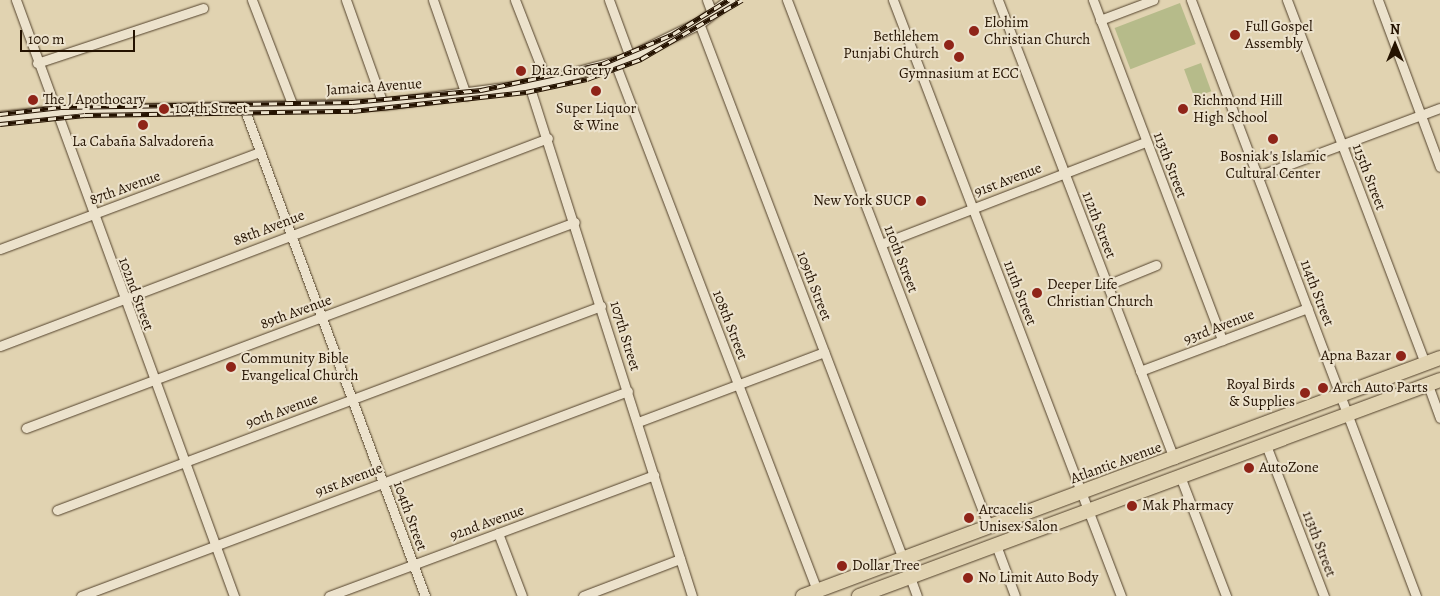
<!DOCTYPE html>
<meta charset="utf-8">
<style>
body{margin:0}
#map{position:relative;width:1440px;height:596px;overflow:hidden;background:#e1d3b1;font-family:Alegreya,serif}
div>[style]{position:absolute}
[style*='--x']{left:calc(var(--x)*1px);top:calc(var(--y)*1px);width:calc(var(--w)*1px);rotate:calc(var(--a)*1deg)}
.green>*{inset:0;background:#b6bb8a;transform-origin:0 0}
.roads{filter:drop-shadow(0 0 1px #53422c) drop-shadow(0 0 1px #53422c)}
.minor>*{height:9px;margin:-4.5px;padding:0 4.5px;transform-origin:4.5px;border-radius:4.5px;background:#ece2cc}
.secondary>*{height:11px;margin:-5.5px;padding:0 5.5px;transform-origin:5.5px;border-radius:5.5px;background:#ece2cc}
.primary>*{height:14px;margin:-7px;padding:0 7px;transform-origin:7px;border-radius:7px;background:#e1d3b1}
.rail>*{height:4.5px;margin-top:-2.25px;transform-origin:0;background:repeating-linear-gradient(90deg,#ece2cc 0 8px,#241200 0 16px);box-sizing:border-box;border-block:1px solid #241200}
.dots>*{width:14px;height:14px;translate:-50% -50%;box-sizing:border-box;border:2px solid #ece2cc;border-radius:50%}
span{translate:-50% -50%;white-space:nowrap;text-align:center;line-height:1.15;-webkit-text-stroke:4px #ece2cc;paint-order:stroke}
.poi-label{font-size:15px;color:#241200}
.left{translate:0 -50%;text-align:left}
.right{translate:-100% -50%;text-align:right}
.street-label{font-size:15px;color:#241200}
.north{position:absolute;left:1370px;top:20px;width:50px;height:50px;-webkit-text-stroke:4px #ece2cc;paint-order:stroke;rotate:0deg;font-size:14px;font-weight:700;line-height:20px;text-align:center;color:#241200}
.north::after{content:'';display:block;margin:auto;width:18px;height:22px;background:#241200;clip-path:polygon(50% 0,100% 100%,50% 72%,0 100%)}
.scale{position:absolute;left:20px;top:30px;width:115px;height:22px;box-sizing:border-box;border:2px solid #241200;border-top:0;padding-left:6px;font-size:15px;line-height:18px;white-space:nowrap;color:#241200;-webkit-text-stroke:4px #ece2cc;paint-order:stroke}
</style>
<div id="map">
<div class="green">
<i style="left:1180px;top:3px;width:44px;height:70px;rotate:69deg"></i>
<i style="left:1201px;top:63px;width:30px;height:18px;rotate:70deg"></i>
</div>
<div class="roads">
<div class="minor">
<i style="--x:16;--y:0;--w:635;--a:69.91"></i>
<i style="--x:252;--y:0;--w:114;--a:68.9"></i>
<i style="--x:346;--y:0;--w:110;--a:70.4"></i>
<i style="--x:433;--y:0;--w:101;--a:70.8"></i>
<i style="--x:515;--y:0;--w:88;--a:68.7"></i>
<i style="--x:609;--y:0;--w:61;--a:69.8"></i>
<i style="--x:707;--y:0;--w:14;--a:69"></i>
<i style="--x:787;--y:0;--w:564;--a:69.03"></i>
<i style="--x:893;--y:0;--w:638;--a:69.07"></i>
<i style="--x:998;--y:0;--w:492;--a:69"></i>
<i style="--x:1093;--y:0;--w:364;--a:69.2"></i>
<i style="--x:1191;--y:0;--w:637;--a:69.32"></i>
<i style="--x:1287;--y:0;--w:389;--a:69.2"></i>
<i style="--x:1378;--y:0;--w:178;--a:69.6"></i>
<i style="--x:1100;--y:20;--w:57;--a:-20.7"></i>
<i style="--x:699;--y:23;--w:574;--a:69.16"></i>
<i style="--x:37;--y:63;--w:175;--a:-18.3"></i>
<i style="--x:615;--y:63;--w:568;--a:69.04"></i>
<i style="--x:529;--y:85;--w:536;--a:72.31"></i>
<i style="--x:244;--y:108;--w:520;--a:69.65"></i>
<i style="--x:1258;--y:176;--w:194;--a:-20.5"></i>
<i style="--x:881;--y:244;--w:284;--a:-21.1"></i>
<i style="--x:0;--y:249;--w:278;--a:-20.5"></i>
<i style="--x:1107;--y:285;--w:53;--a:-22.2"></i>
<i style="--x:0;--y:346;--w:586;--a:-20.78"></i>
<i style="--x:1140;--y:371;--w:179;--a:-20.6"></i>
<i style="--x:1428;--y:385;--w:35;--a:70"></i>
<i style="--x:638;--y:422;--w:199;--a:-20.6"></i>
<i style="--x:26;--y:428;--w:586;--a:-20.57"></i>
<i style="--x:1266;--y:445;--w:162;--a:69"></i>
<i style="--x:1180;--y:476;--w:129;--a:69"></i>
<i style="--x:57;--y:510;--w:581;--a:-20.56"></i>
<i style="--x:498;--y:533;--w:67;--a:69.1"></i>
<i style="--x:996;--y:545;--w:54;--a:69.6"></i>
<i style="--x:910;--y:577;--w:20;--a:70"></i>
<i style="--x:81;--y:596;--w:584;--a:-20.54"></i>
<i style="--x:329;--y:596;--w:347;--a:-20.4"></i>
<i style="--x:583;--y:596;--w:104;--a:-20.9"></i>
</div>
<div class="secondary">
<i style="--x:0;--y:117;--w:54;--a:-6.3"></i>
<i style="--x:54;--y:111;--w:329;--a:-1.2"></i>
<i style="--x:383;--y:104;--w:147;--a:-7.4"></i>
<i style="--x:529;--y:85;--w:97;--a:-14.9"></i>
<i style="--x:623;--y:60;--w:85;--a:-26"></i>
<i style="--x:699;--y:23;--w:38;--a:-37"></i>
</div>
<div class="primary">
<i style="--x:803;--y:596;--w:680;--a:-20.49"></i>
<i style="--x:859;--y:596;--w:620;--a:-20.39"></i>
</div>
</div>
<div class="rail">
<i style="--x:0;--y:114;--w:61;--a:-6.5"></i>
<i style="--x:61;--y:107;--w:291;--a:-1"></i>
<i style="--x:352;--y:102;--w:130;--a:-5.3"></i>
<i style="--x:481;--y:90;--w:124;--a:-12.1"></i>
<i style="--x:602;--y:64;--w:77;--a:-22.9"></i>
<i style="--x:673;--y:34;--w:65;--a:-31.7"></i>
<i style="--x:0;--y:124;--w:85;--a:-6"></i>
<i style="--x:85;--y:115;--w:268;--a:-0.9"></i>
<i style="--x:353;--y:111;--w:174;--a:-6.3"></i>
<i style="--x:526;--y:92;--w:62;--a:-12"></i>
<i style="--x:587;--y:79;--w:58;--a:-20.3"></i>
<i style="--x:641;--y:59;--w:117;--a:-30.3"></i>
</div>
<div class="dots">
<i style="left:974px;top:31px;background:#8f2418"></i>
<i style="left:1235px;top:35px;background:#8f2418"></i>
<i style="left:949px;top:45px;background:#8f2418"></i>
<i style="left:959px;top:57px;background:#8f2418"></i>
<i style="left:521px;top:71px;background:#8f2418"></i>
<i style="left:596px;top:91px;background:#8f2418"></i>
<i style="left:33px;top:100px;background:#8f2418"></i>
<i style="left:164px;top:109px;background:#8f2418"></i>
<i style="left:1183px;top:109px;background:#8f2418"></i>
<i style="left:143px;top:125px;background:#8f2418"></i>
<i style="left:1273px;top:139px;background:#8f2418"></i>
<i style="left:921px;top:201px;background:#8f2418"></i>
<i style="left:1037px;top:293px;background:#8f2418"></i>
<i style="left:1401px;top:356px;background:#8f2418"></i>
<i style="left:231px;top:367px;background:#8f2418"></i>
<i style="left:1323px;top:388px;background:#8f2418"></i>
<i style="left:1305px;top:393px;background:#8f2418"></i>
<i style="left:1249px;top:468px;background:#8f2418"></i>
<i style="left:1132px;top:506px;background:#8f2418"></i>
<i style="left:969px;top:518px;background:#8f2418"></i>
<i style="left:842px;top:566px;background:#8f2418"></i>
<i style="left:968px;top:578px;background:#8f2418"></i>
</div>
<div class="poi-label">
<span class="left" style="left:984px;top:31px">Elohim<br>Christian Church</span>
<span class="left" style="left:1245px;top:35px">Full Gospel<br>Assembly</span>
<span class="right" style="left:939px;top:45px">Bethlehem<br>Punjabi Church</span>
<span class="left" style="left:531px;top:71px">Diaz Grocery</span>
<span style="left:959px;top:74px">Gymnasium at ECC</span>
<span class="left" style="left:43px;top:100px">The J Apothocary</span>
<span class="left" style="left:1193px;top:109px">Richmond Hill<br>High School</span>
<span style="left:596px;top:117px">Super Liquor<br>&amp; Wine</span>
<span class="left" style="left:175px;top:109px">104th Street</span>
<span style="left:143px;top:142px">La Cabaña Salvadoreña</span>
<span style="left:1273px;top:165px">Bosniak's Islamic<br>Cultural Center</span>
<span class="right" style="left:911px;top:201px">New York SUCP</span>
<span class="left" style="left:1047px;top:293px">Deeper Life<br>Christian Church</span>
<span class="right" style="left:1391px;top:356px">Apna Bazar</span>
<span class="left" style="left:241px;top:367px">Community Bible<br>Evangelical Church</span>
<span class="right" style="left:1295px;top:393px">Royal Birds<br>&amp; Supplies</span>
<span class="left" style="left:1333px;top:388px">Arch Auto Parts</span>
<span class="left" style="left:1259px;top:468px">AutoZone</span>
<span class="left" style="left:1142px;top:506px">Mak Pharmacy</span>
<span class="left" style="left:979px;top:518px">Arcacelis<br>Unisex Salon</span>
<span class="left" style="left:852px;top:566px">Dollar Tree</span>
<span class="left" style="left:978px;top:578px">No Limit Auto Body</span>
</div>
<div class="street-label">
<span style="left:374px;top:87px;rotate:-4deg">Jamaica Avenue</span>
<span style="left:1170px;top:165px;rotate:69deg">113th Street</span>
<span style="left:1369px;top:177px;rotate:69deg">115th Street</span>
<span style="left:1008px;top:180px;rotate:-21deg">91st Avenue</span>
<span style="left:125px;top:188px;rotate:-20deg">87th Avenue</span>
<span style="left:1099px;top:225px;rotate:69deg">112th Street</span>
<span style="left:269px;top:228px;rotate:-21deg">88th Avenue</span>
<span style="left:901px;top:259px;rotate:69deg">110th Street</span>
<span style="left:814px;top:286px;rotate:69deg">109th Street</span>
<span style="left:1020px;top:293px;rotate:69deg">111th Street</span>
<span style="left:1317px;top:293px;rotate:69deg">114th Street</span>
<span style="left:136px;top:294px;rotate:70deg">102nd Street</span>
<span style="left:296px;top:312px;rotate:-20deg">89th Avenue</span>
<span style="left:730px;top:325px;rotate:69deg">108th Street</span>
<span style="left:1219px;top:327px;rotate:-21deg">93rd Avenue</span>
<span style="left:625px;top:336px;rotate:73deg">107th Street</span>
<span style="left:282px;top:411px;rotate:-20deg">90th Avenue</span>
<span style="left:1116px;top:463px;rotate:-20deg">Atlantic Avenue</span>
<span style="left:349px;top:480px;rotate:-21deg">91st Avenue</span>
<span style="left:410px;top:516px;rotate:70deg">104th Street</span>
<span style="left:487px;top:523px;rotate:-20deg">92nd Avenue</span>
<span style="left:1319px;top:544px;rotate:69deg">113th Street</span>
</div>
<div class="north">N</div>
<div class="scale">100 m</div>
</div>
